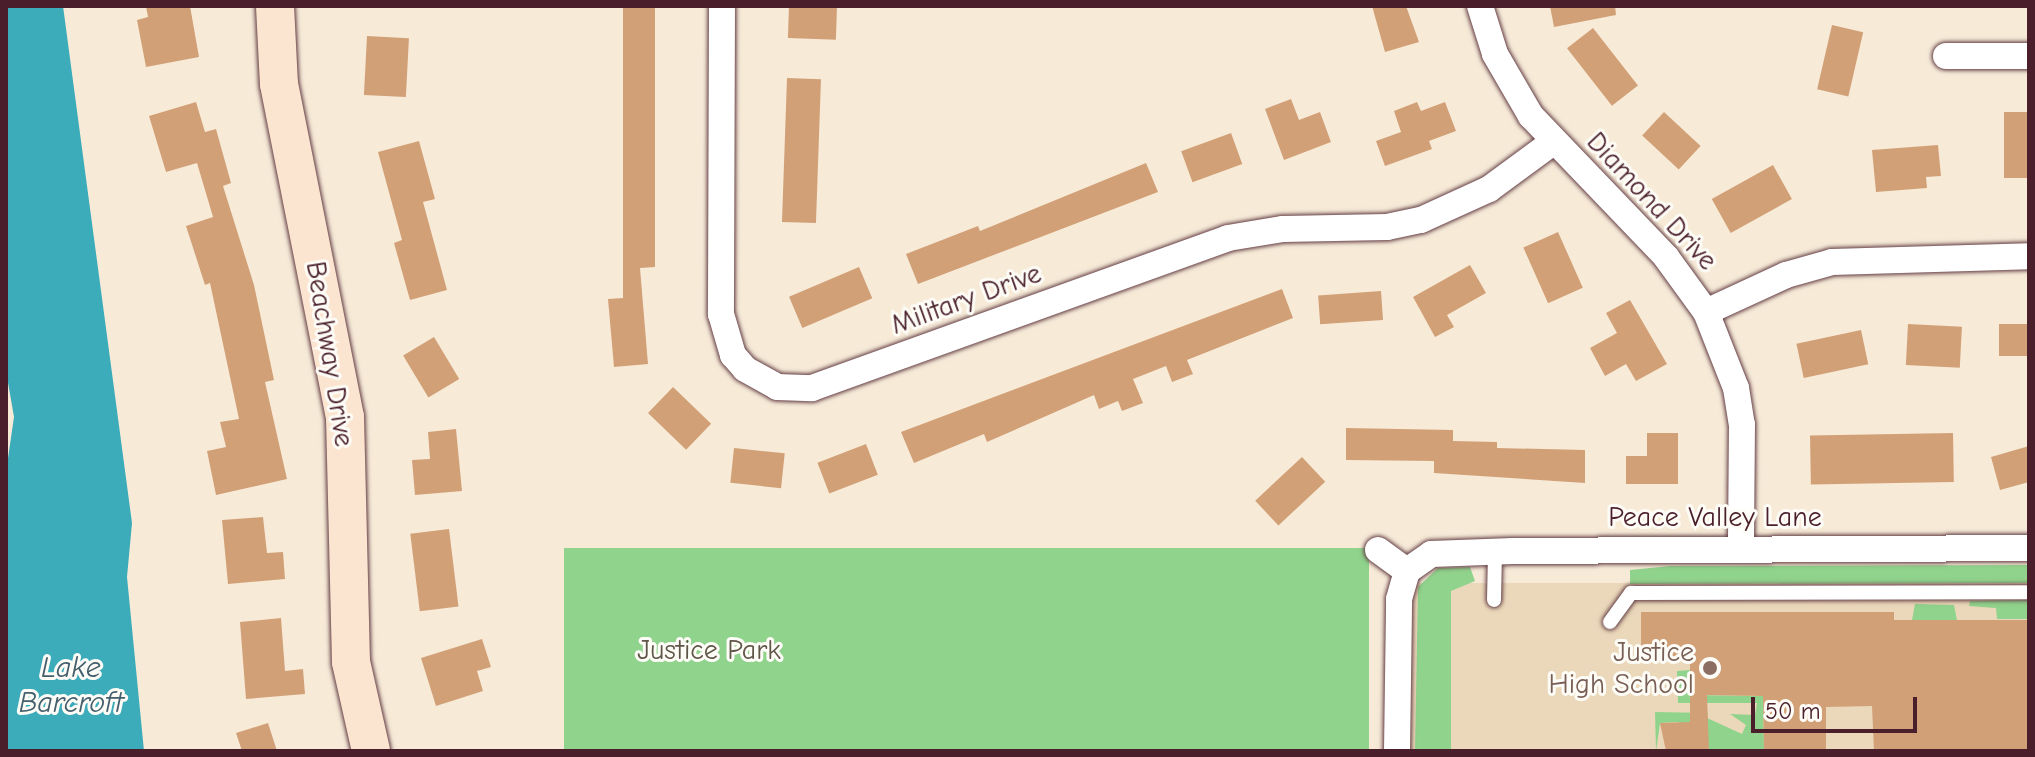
<!DOCTYPE html>
<style>
body{margin:0}
#map{position:relative;width:2035px;height:757px;overflow:hidden;background:#f7ebd8;font-family:"Comic Neue",sans-serif}
div>[style]{position:absolute}
[style*='--x']{left:calc(var(--x)*1px);top:calc(var(--y)*1px);width:calc(var(--w)*1px);rotate:calc(var(--a)*1deg)}
.built>*{inset:0;background:#ebd8ba;transform-origin:0 0}
.green>*{inset:0;background:#90d38c;transform-origin:0 0}
.water>*{inset:0;background:#3cabba}
.building>*{inset:0;background:#d2a077;transform-origin:0 0}
.roads{filter:drop-shadow(0 0 2px #643e45) drop-shadow(0 0 2px #643e45)}
.lane>*{height:14px;margin:-7px;padding:0 7px;transform-origin:7px;border-radius:7px;background:#fff}
.street>*{height:26px;margin:-13px;padding:0 13px;transform-origin:13px;border-radius:13px;background:#fff}
.secondary>*{height:38px;margin:-19px;padding:0 19px;transform-origin:19px;border-radius:19px;background:#fce5d0}
.dots>*{width:22px;height:22px;translate:-50% -50%;box-sizing:border-box;border:4px solid #fdfcf7;border-radius:50%}
span{translate:-50% -50%;white-space:nowrap;text-align:center;line-height:1.15;-webkit-text-stroke:6px #fdfcf7;paint-order:stroke}
.street-label{font-size:28px;color:#4a1f2b}
.park-label{font-size:28px;color:#5f5548}
.education-label{font-size:28px;color:#785e54}
.right{translate:-100% -50%;text-align:right}
.water-label{font-size:30px;color:#445e6b;font-style:italic}
.frame{position:absolute;inset:0;border:8px solid #4a1f2b;pointer-events:none}
.scale{position:absolute;left:1751px;top:697px;width:166px;height:36px;box-sizing:border-box;border:4px solid #4a1f2b;border-top:0;padding-left:10px;font-size:24px;line-height:28px;white-space:nowrap;color:#4a1f2b;-webkit-text-stroke:6px #fdfcf7;paint-order:stroke}
</style>
<div id="map">
<div class="built">
<i style="left:2029px;top:583px;width:168px;height:636px;rotate:90deg"></i>
</div>
<div class="green">
<i style="left:564px;top:548px;width:805px;height:204px"></i>
<i style="clip-path:polygon(2029px 565px,2029px 583px,1630px 584px,1630px 570px,1670px 566px)"></i>
<i style="clip-path:polygon(1470px 567px,1475px 581px,1451px 591px,1451px 751px,1415px 751px,1418px 587px,1438px 568px)"></i>
<i style="clip-path:polygon(2029px 600px,2029px 619px,1997px 619px,1996px 608px,1969px 606px,1970px 601px)"></i>
<i style="clip-path:polygon(1915px 604px,1954px 605px,1957px 620px,1912px 620px)"></i>
<i style="clip-path:polygon(1690px 670px,1690px 695px,1763px 696px,1764px 749px,1709px 749px,1678px 722px,1660px 723px,1656px 751px,1655px 712px,1708px 713px,1707px 718px,1742px 734px,1746px 725px,1730px 714px,1755px 715px,1757px 703px,1678px 703px,1677px 671px)"></i>
</div>
<div class="water">
<i style="clip-path:polygon(6px 6px,63px 6px,132px 523px,127px 577px,144px 751px,6px 751px,6px 472px,14px 417px,6px 371px)"></i>
</div>
<div class="building">
<i style="clip-path:polygon(146px 6px,190px 6px,199px 57px,146px 67px,137px 20px,148px 17px)"></i>
<i style="clip-path:polygon(623px 6px,655px 6px,655px 267px,640px 268px,648px 364px,614px 367px,608px 299px,623px 298px)"></i>
<i style="left:789px;top:6px;width:48px;height:32px;rotate:2deg"></i>
<i style="clip-path:polygon(1372px 6px,1406px 6px,1419px 42px,1385px 52px)"></i>
<i style="clip-path:polygon(1550px 6px,1615px 6px,1616px 15px,1554px 27px)"></i>
<i style="left:1832px;top:25px;width:32px;height:66px;rotate:13deg"></i>
<i style="left:1593px;top:28px;width:73px;height:33px;rotate:52deg"></i>
<i style="left:367px;top:36px;width:42px;height:59px;rotate:3deg"></i>
<i style="left:787px;top:78px;width:34px;height:144px;rotate:2deg"></i>
<i style="clip-path:polygon(1291px 99px,1299px 120px,1320px 112px,1331px 142px,1284px 160px,1265px 109px)"></i>
<i style="clip-path:polygon(196px 102px,205px 132px,216px 129px,231px 183px,223px 186px,254px 285px,274px 380px,265px 382px,287px 479px,216px 495px,207px 451px,226px 447px,220px 422px,239px 419px,210px 283px,205px 285px,186px 226px,213px 217px,197px 163px,166px 172px,149px 116px)"></i>
<i style="clip-path:polygon(1417px 102px,1421px 111px,1445px 102px,1456px 131px,1429px 141px,1432px 149px,1385px 166px,1376px 141px,1401px 132px,1394px 111px)"></i>
<i style="left:1664px;top:112px;width:50px;height:32px;rotate:43deg"></i>
<i style="left:2004px;top:112px;width:25px;height:66px"></i>
<i style="left:1231px;top:133px;width:33px;height:53px;rotate:70deg"></i>
<i style="clip-path:polygon(419px 141px,435px 199px,423px 202px,447px 290px,410px 300px,394px 243px,402px 240px,378px 152px)"></i>
<i style="clip-path:polygon(1938px 145px,1941px 176px,1926px 177px,1927px 188px,1876px 192px,1872px 150px)"></i>
<i style="clip-path:polygon(1146px 163px,1158px 192px,918px 284px,906px 254px,978px 226px,980px 231px)"></i>
<i style="left:1773px;top:165px;width:39px;height:70px;rotate:61deg"></i>
<i style="left:1558px;top:232px;width:61px;height:38px;rotate:66deg"></i>
<i style="clip-path:polygon(1470px 265px,1486px 293px,1447px 315px,1454px 327px,1435px 337px,1413px 297px)"></i>
<i style="left:859px;top:267px;width:34px;height:76px;rotate:67deg"></i>
<i style="clip-path:polygon(1282px 289px,1293px 318px,1187px 360px,1193px 374px,1172px 382px,1166px 366px,1133px 379px,1143px 403px,1122px 411px,1118px 401px,1099px 409px,1094px 395px,987px 442px,984px 434px,914px 463px,901px 432px)"></i>
<i style="left:1381px;top:291px;width:29px;height:63px;rotate:86deg"></i>
<i style="clip-path:polygon(1630px 300px,1667px 364px,1636px 381px,1626px 364px,1605px 376px,1590px 348px,1617px 333px,1606px 313px)"></i>
<i style="left:1908px;top:324px;width:54px;height:41px;rotate:3deg"></i>
<i style="left:2029px;top:324px;width:32px;height:30px;rotate:90deg"></i>
<i style="left:1861px;top:330px;width:35px;height:66px;rotate:78deg"></i>
<i style="left:434px;top:337px;width:49px;height:36px;rotate:59deg"></i>
<i style="left:673px;top:387px;width:53px;height:36px;rotate:44deg"></i>
<i style="clip-path:polygon(1346px 428px,1453px 430px,1453px 441px,1497px 442px,1497px 448px,1585px 450px,1585px 483px,1434px 473px,1434px 461px,1346px 460px)"></i>
<i style="clip-path:polygon(456px 429px,462px 491px,415px 495px,412px 460px,430px 459px,428px 432px)"></i>
<i style="clip-path:polygon(1647px 433px,1678px 433px,1678px 484px,1626px 484px,1626px 456px,1647px 456px)"></i>
<i style="left:1953px;top:433px;width:49px;height:143px;rotate:89deg"></i>
<i style="left:866px;top:444px;width:33px;height:52px;rotate:69deg"></i>
<i style="clip-path:polygon(2029px 446px,2029px 482px,2000px 490px,1991px 457px)"></i>
<i style="left:734px;top:448px;width:51px;height:35px;rotate:6deg"></i>
<i style="left:1302px;top:457px;width:34px;height:64px;rotate:47deg"></i>
<i style="clip-path:polygon(263px 517px,267px 553px,283px 552px,285px 579px,228px 584px,222px 520px)"></i>
<i style="left:449px;top:529px;width:78px;height:39px;rotate:83deg"></i>
<i style="clip-path:polygon(1641px 612px,1894px 612px,1894px 620px,2029px 620px,2029px 751px,1874px 751px,1872px 706px,1826px 707px,1826px 751px,1764px 751px,1763px 696px,1707px 695px,1709px 751px,1666px 751px,1660px 723px,1690px 722px,1690px 661px,1641px 661px)"></i>
<i style="clip-path:polygon(281px 618px,285px 671px,303px 669px,305px 694px,246px 699px,240px 622px)"></i>
<i style="clip-path:polygon(482px 639px,491px 667px,477px 671px,483px 691px,436px 706px,421px 658px)"></i>
<i style="clip-path:polygon(268px 723px,277px 751px,242px 751px,236px 733px)"></i>
</div>
<div class="roads">
<div class="lane">
<i style="--x:1494;--y:600;--w:49;--a:-88.8"></i>
<i style="--x:1610;--y:622;--w:36;--a:-54"></i>
<i style="--x:1631;--y:593;--w:398;--a:-0.1"></i>
</div>
<div class="street">
<i style="--x:722;--y:6;--w:308;--a:90.2"></i>
<i style="--x:721;--y:314;--w:43;--a:73.7"></i>
<i style="--x:733;--y:355;--w:18;--a:49"></i>
<i style="--x:745;--y:369;--w:37;--a:29"></i>
<i style="--x:777;--y:387;--w:35;--a:2"></i>
<i style="--x:812;--y:388;--w:442;--a:-19.8"></i>
<i style="--x:1228;--y:238;--w:56;--a:-9.3"></i>
<i style="--x:1283;--y:229;--w:104;--a:-1.1"></i>
<i style="--x:1387;--y:227;--w:35;--a:-12"></i>
<i style="--x:1421;--y:220;--w:75;--a:-24.5"></i>
<i style="--x:1489;--y:189;--w:79;--a:-36.3"></i>
<i style="--x:1480;--y:6;--w:50;--a:72.6"></i>
<i style="--x:1495;--y:54;--w:72;--a:59.9"></i>
<i style="--x:1531;--y:116;--w:195;--a:46.2"></i>
<i style="--x:1666;--y:257;--w:68;--a:54"></i>
<i style="--x:1706;--y:312;--w:82;--a:68.5"></i>
<i style="--x:1736;--y:388;--w:36;--a:81"></i>
<i style="--x:1742;--y:424;--w:125;--a:90.5"></i>
<i style="--x:1946;--y:56;--w:83;--a:0"></i>
<i style="--x:1706;--y:312;--w:88;--a:-24.8"></i>
<i style="--x:1786;--y:275;--w:48;--a:-15.8"></i>
<i style="--x:1832;--y:262;--w:197;--a:-1.7"></i>
<i style="--x:1378;--y:550;--w:36;--a:36"></i>
<i style="--x:1407;--y:571;--w:29;--a:-35"></i>
<i style="--x:1431;--y:554;--w:82;--a:-2.1"></i>
<i style="--x:1513;--y:551;--w:516;--a:-0.33"></i>
<i style="--x:1397;--y:751;--w:152;--a:-89.2"></i>
<i style="--x:1399;--y:599;--w:29;--a:-74"></i>
</div>
<div class="secondary">
<i style="--x:275;--y:6;--w:78;--a:87.1"></i>
<i style="--x:279;--y:84;--w:339;--a:78.8"></i>
<i style="--x:345;--y:417;--w:245;--a:88.6"></i>
<i style="--x:351;--y:662;--w:91;--a:77.3"></i>
</div>
</div>
<div class="dots">
<i style="left:1710px;top:668px;background:#8d6e63"></i>
</div>
<div class="street-label">
<span style="left:1652px;top:201px;rotate:47deg">Diamond Drive</span>
<span style="left:966px;top:299px;rotate:-20deg">Military Drive</span>
<span style="left:330px;top:354px;rotate:81deg">Beachway Drive</span>
<span style="left:1715px;top:517px">Peace Valley Lane</span>
</div>
<div class="park-label">
<span style="left:709px;top:650px">Justice Park</span>
</div>
<div class="education-label">
<span class="right" style="left:1694px;top:668px">Justice<br>High School</span>
</div>
<div class="water-label">
<span style="left:71px;top:685px">Lake<br>Barcroft</span>
</div>
<div class="frame"></div>
<div class="scale">50 m</div>
</div>
